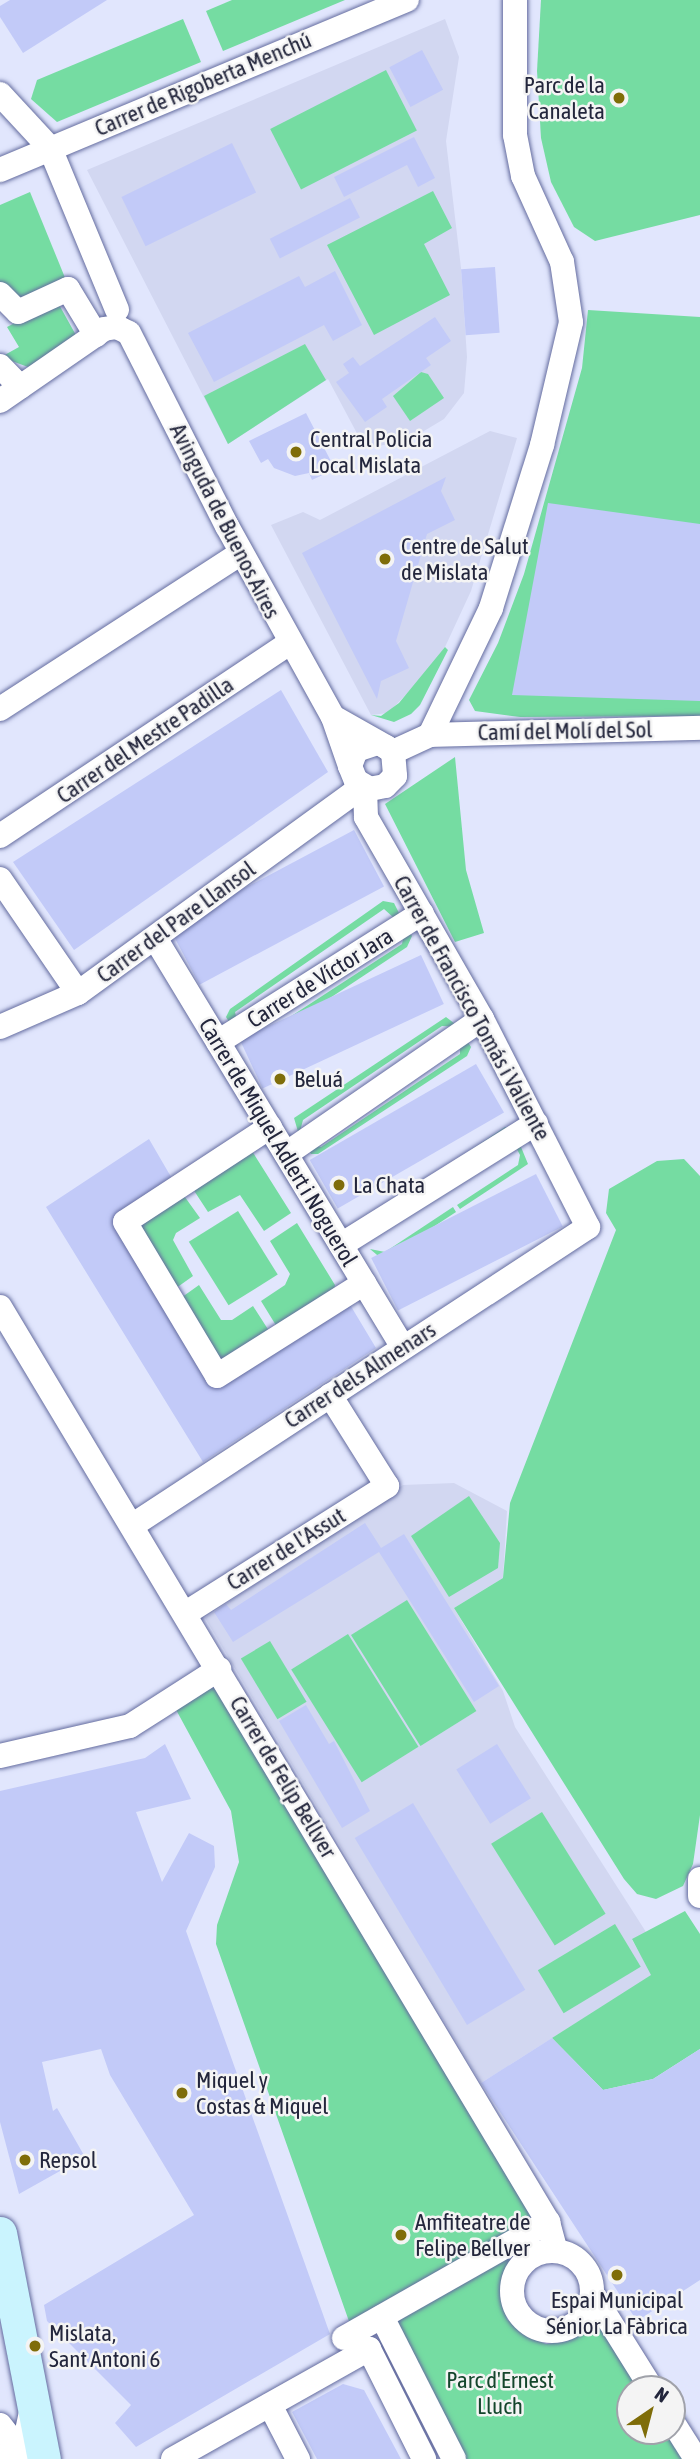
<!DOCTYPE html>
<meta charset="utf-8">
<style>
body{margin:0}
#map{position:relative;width:700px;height:2459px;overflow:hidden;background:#e1e6fd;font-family:"Asap Condensed",sans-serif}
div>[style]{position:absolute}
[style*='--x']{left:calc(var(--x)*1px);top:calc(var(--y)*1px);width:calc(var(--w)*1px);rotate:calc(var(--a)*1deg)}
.built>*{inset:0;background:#d2d7f1}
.green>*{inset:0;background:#75dca2;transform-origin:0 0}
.building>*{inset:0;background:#c2caf8;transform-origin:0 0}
.roads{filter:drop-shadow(0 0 2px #646c9f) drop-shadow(0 0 2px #646c9f)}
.street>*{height:24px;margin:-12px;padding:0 12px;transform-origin:12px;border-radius:12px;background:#fff}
.street>.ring{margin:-12px;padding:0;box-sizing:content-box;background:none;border:24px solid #fff;border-radius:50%}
.secondary>*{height:33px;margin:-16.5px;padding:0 16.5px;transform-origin:16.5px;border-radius:16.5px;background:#caf4fe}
.dots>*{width:19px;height:19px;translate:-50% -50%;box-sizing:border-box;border:4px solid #f4f4f4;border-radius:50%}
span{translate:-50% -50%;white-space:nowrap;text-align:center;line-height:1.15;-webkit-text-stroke:5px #f4f4f4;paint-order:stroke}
.street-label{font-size:23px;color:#23263c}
.poi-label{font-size:23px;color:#23263c}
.right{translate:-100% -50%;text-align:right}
.left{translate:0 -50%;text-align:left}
.park-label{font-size:23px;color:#13462c}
.north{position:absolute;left:616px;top:2375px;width:70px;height:70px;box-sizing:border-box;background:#f4f4f4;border:2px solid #a0a2aa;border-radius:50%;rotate:35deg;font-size:19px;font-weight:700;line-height:28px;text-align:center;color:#23263c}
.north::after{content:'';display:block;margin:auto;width:24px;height:32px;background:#7f6d09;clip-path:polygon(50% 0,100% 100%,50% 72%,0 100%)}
</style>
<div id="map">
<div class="built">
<i style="clip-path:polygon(445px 19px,459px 57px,446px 141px,461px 268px,467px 357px,464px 393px,444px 419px,414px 437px,372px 448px,360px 439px,328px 379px,228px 444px,87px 170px)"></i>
<i style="clip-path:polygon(490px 431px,517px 438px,471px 591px,445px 647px,423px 677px,388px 713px,371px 715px,271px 525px,303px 512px,320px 520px)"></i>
<i style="clip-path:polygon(454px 1483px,507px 1511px,503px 1578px,454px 1608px,503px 1691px,515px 1727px,646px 1932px,632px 1940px,652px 1975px,481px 2083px,205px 1618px,403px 1485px)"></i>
</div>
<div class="green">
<i style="clip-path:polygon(232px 0,345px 0,223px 51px,206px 11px)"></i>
<i style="clip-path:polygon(541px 0,700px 0,700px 215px,595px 241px,574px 227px,551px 182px,541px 138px,537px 71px)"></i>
<i style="clip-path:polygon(183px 19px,201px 62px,57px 122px,31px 99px,37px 80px)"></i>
<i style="left:386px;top:70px;width:68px;height:130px;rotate:63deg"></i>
<i style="clip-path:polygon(433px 191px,452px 228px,424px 244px,450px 295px,374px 335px,327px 245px)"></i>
<i style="clip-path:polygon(30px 192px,68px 285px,21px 306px,0 283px,0 205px)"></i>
<i style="clip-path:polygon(57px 301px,77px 337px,28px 367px,1px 357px,19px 347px,7px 327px)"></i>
<i style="clip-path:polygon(588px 310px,700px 317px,700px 716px,520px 717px,475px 711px,469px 700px,498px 643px,524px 574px,582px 368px)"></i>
<i style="clip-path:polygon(305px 344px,326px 380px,228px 444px,204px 396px)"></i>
<i style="clip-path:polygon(421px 372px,428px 374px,444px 398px,410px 421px,393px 396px)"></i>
<i style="clip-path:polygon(445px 647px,448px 650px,420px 705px,411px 714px,394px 722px,371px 715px,381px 716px,399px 703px)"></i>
<i style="clip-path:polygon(455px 757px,466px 870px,484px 933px,455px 942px,385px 804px)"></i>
<i style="clip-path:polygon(383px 901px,394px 903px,400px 915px,394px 918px,384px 909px,235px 1012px,238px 1024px,233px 1028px,226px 1017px,230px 1009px)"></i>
<i style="clip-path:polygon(406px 925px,412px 936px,407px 947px,253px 1049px,246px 1049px,238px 1037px,244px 1034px,248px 1040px,256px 1039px,402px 944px)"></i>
<i style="clip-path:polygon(446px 1017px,459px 1027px,442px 1026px,303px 1120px,299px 1135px,294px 1118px)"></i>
<i style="clip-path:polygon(465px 1037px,471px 1047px,467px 1056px,318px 1154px,311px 1154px,304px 1143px,321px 1147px,460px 1054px,460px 1041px)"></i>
<i style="clip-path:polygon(505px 1127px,514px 1130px,528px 1164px,460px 1209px,457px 1205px,518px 1165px,520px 1155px,511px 1138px,438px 1172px)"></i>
<i style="clip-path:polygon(252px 1151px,291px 1213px,264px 1231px,240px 1195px,208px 1212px,191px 1186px)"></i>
<i style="clip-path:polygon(684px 1159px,700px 1176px,700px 1815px,693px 1864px,683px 1886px,656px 1899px,637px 1894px,624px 1879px,454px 1608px,503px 1578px,510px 1503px,616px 1230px,606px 1213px,609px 1189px,657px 1161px)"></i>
<i style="clip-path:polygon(182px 1193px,200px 1218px,176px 1233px,173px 1240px,193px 1276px,172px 1291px,132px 1224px)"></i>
<i style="clip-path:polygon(453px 1207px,456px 1212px,383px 1260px,370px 1249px,385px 1252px)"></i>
<i style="left:238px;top:1211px;width:75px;height:58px;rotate:58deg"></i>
<i style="clip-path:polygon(297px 1223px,335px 1285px,334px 1291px,277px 1327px,261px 1301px,285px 1285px,290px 1274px,270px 1241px)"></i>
<i style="clip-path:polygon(199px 1285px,221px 1320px,232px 1320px,253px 1306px,271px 1334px,217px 1367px,178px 1300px)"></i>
<i style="clip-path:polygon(469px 1496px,500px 1543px,498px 1568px,449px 1597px,411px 1536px)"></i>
<i style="left:407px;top:1600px;width:131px;height:66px;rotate:58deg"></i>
<i style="left:348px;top:1634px;width:133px;height:67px;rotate:58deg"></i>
<i style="left:270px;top:1641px;width:71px;height:34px;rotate:59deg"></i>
<i style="clip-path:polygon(213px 1682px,534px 2215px,524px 2225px,351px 2327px,216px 1944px,217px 1925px,239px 1862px,231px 1811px,174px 1706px)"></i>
<i style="left:542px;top:1812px;width:120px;height:60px;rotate:58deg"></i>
<i style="clip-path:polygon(685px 1911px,700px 1934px,700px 2049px,653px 2079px,603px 2090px,552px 2038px,651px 1975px,632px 1939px)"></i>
<i style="left:615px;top:1924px;width:50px;height:90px;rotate:59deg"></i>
<i style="clip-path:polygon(514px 2247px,500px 2294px,507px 2319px,526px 2336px,546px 2344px,568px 2341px,585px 2331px,596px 2314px,643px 2389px,630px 2389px,630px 2431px,669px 2431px,687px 2459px,461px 2459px,390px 2319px)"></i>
</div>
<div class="building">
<i style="clip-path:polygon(10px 0,107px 0,23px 53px,0 17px,0 6px)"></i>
<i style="left:422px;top:50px;width:45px;height:37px;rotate:62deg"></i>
<i style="clip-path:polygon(414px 137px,435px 178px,418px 187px,407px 165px,344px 197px,334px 177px)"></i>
<i style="left:232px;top:143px;width:55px;height:123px;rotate:64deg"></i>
<i style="left:350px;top:198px;width:22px;height:90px;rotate:63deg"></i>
<i style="left:495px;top:267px;width:66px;height:34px;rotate:86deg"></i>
<i style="clip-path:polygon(335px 271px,362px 325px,333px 341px,324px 325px,214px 382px,188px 333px,299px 276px,305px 287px)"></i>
<i style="clip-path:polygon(435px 317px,451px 341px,426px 358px,431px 365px,382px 399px,387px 407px,365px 422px,336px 382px,349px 373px,343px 364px,353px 357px,360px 366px)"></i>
<i style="clip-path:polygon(306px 413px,335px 469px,312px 480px,309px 473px,295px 476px,274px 468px,268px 459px,261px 463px,249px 441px)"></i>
<i style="clip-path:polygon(446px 477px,441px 491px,455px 520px,427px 534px,396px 641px,409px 668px,381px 681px,377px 699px,302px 553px)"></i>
<i style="clip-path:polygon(548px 503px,700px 524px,700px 701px,512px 695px)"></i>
<i style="clip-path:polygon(281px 690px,328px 772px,74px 950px,13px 862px)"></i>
<i style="left:354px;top:830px;width:64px;height:209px;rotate:62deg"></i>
<i style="left:421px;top:955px;width:54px;height:200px;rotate:65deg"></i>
<i style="left:476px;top:1064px;width:56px;height:192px;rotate:60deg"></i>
<i style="clip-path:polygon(149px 1139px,174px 1182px,115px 1220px,215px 1388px,349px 1303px,376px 1348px,203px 1462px,46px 1207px)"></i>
<i style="left:536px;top:1174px;width:59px;height:185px;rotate:63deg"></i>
<i style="clip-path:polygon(365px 1523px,381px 1548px,404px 1534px,499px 1686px,474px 1702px,379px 1552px,233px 1642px,214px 1612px,226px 1604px,231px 1610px)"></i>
<i style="clip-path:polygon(306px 1705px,329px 1744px,334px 1741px,370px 1811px,342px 1828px,279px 1721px)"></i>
<i style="clip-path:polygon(165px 1744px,191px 1799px,136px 1812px,162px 1882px,189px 1833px,214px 1846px,215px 1867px,186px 1931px,330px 2334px,136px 2447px,115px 2423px,131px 2405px,47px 2321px,44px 2305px,194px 2215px,110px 2075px,101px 2049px,42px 2062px,53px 2111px,57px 2108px,85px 2157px,19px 2194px,0 2122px,0 1791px,145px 1758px)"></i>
<i style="left:497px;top:1744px;width:64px;height:48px;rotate:58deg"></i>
<i style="left:413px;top:1803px;width:218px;height:68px;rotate:59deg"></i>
<i style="clip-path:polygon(552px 2038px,603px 2090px,653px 2079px,700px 2049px,700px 2280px,637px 2321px,481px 2083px)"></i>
<i style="clip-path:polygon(343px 2384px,364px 2390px,401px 2459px,317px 2459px,292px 2412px)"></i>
</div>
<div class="roads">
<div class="street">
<i style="--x:0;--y:94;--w:74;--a:47.2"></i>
<i style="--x:50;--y:148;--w:175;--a:67.5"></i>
<i style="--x:0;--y:170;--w:441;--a:-22.7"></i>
<i style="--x:0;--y:294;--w:25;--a:45"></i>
<i style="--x:18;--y:312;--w:55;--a:-24.7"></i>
<i style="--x:68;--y:289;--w:54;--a:58.7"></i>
<i style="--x:0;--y:366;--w:29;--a:46"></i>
<i style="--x:0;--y:401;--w:126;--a:-34.7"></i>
<i style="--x:104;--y:329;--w:13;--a:-9"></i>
<i style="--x:117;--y:327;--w:13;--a:27"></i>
<i style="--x:129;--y:333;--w:216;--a:63.1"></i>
<i style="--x:227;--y:526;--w:218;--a:61"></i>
<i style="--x:333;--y:717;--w:52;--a:70.9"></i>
<i style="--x:0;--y:709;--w:287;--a:-32.9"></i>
<i style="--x:333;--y:717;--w:61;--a:29.5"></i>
<i style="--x:386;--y:747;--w:9;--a:36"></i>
<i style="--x:393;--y:752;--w:24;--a:85"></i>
<i style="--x:395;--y:776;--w:14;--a:135"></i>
<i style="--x:385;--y:786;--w:15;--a:169"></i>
<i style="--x:370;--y:789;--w:16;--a:-150"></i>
<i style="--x:356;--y:781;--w:16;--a:-112"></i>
<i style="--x:350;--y:766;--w:17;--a:-69"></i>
<i style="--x:356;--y:750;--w:23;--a:-18"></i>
<i style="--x:430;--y:735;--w:141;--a:-64.3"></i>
<i style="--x:491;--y:608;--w:171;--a:-72.6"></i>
<i style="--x:542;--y:445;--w:126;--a:-76.7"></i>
<i style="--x:571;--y:322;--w:61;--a:-98.5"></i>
<i style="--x:562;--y:262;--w:94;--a:-114.4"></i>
<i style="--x:523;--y:176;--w:42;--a:-101"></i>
<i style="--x:515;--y:135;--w:135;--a:-90"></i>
<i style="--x:393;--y:752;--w:41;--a:-24.7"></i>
<i style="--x:430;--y:735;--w:270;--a:-1.5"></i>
<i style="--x:0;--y:836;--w:348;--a:-33.7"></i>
<i style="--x:0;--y:879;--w:138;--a:55.6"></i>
<i style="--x:155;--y:938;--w:477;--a:58.8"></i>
<i style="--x:0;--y:1027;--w:85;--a:-23.6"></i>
<i style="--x:78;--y:993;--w:351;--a:-36"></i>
<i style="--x:218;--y:1042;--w:241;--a:-32.3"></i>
<i style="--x:270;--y:1127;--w:173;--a:146.8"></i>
<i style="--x:125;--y:1222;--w:179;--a:59.1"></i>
<i style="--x:217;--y:1376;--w:174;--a:-32.3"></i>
<i style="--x:286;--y:1154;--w:238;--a:-34.6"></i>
<i style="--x:341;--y:1245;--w:230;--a:-32"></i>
<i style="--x:0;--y:1307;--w:1067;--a:59.08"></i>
<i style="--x:548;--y:2222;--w:30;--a:75"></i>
<i style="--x:133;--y:1525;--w:544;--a:-33.22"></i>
<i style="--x:588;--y:1227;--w:233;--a:-117"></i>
<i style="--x:482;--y:1019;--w:233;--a:-119.9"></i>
<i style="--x:366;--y:817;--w:29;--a:-92"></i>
<i style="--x:186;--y:1613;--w:238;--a:-32.3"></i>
<i style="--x:387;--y:1486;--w:107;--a:-122.1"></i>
<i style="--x:0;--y:1756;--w:133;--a:-13"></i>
<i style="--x:130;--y:1726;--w:106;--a:-32.6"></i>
<i style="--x:700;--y:1879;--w:17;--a:90"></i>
<i class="ring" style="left:512px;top:2251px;width:56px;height:56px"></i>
<i style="--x:592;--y:2293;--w:113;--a:58"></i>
<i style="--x:382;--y:2317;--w:159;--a:63.1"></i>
<i style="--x:344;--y:2338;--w:235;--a:-29.6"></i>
<i style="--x:270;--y:2405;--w:61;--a:62.6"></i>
<i style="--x:672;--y:2421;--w:45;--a:57.7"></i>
<i style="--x:0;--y:2425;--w:41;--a:52"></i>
<i style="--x:3;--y:2459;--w:37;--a:-49"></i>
<i style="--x:27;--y:2431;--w:24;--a:-78"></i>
<i style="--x:173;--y:2459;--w:225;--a:-29.3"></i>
<i style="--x:369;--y:2349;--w:123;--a:63.4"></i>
</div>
<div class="secondary">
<i style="--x:0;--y:2233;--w:230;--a:79"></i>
</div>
</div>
<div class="dots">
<i style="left:619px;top:98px;background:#7f6d09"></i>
<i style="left:296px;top:452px;background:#7f6d09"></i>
<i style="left:385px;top:559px;background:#7f6d09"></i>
<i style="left:280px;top:1079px;background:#7f6d09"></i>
<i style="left:339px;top:1185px;background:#7f6d09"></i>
<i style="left:182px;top:2093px;background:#7f6d09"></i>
<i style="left:25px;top:2160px;background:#7f6d09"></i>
<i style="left:401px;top:2235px;background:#7f6d09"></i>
<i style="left:617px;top:2275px;background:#7f6d09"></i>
<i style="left:35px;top:2346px;background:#7f6d09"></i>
</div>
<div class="street-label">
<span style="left:203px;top:84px;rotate:-23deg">Carrer de Rigoberta Menchú</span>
<span style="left:225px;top:521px;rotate:63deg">Avinguda de Buenos Aires</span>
<span style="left:565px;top:731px;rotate:-1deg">Camí del Molí del Sol</span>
<span style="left:145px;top:740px;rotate:-34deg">Carrer del Mestre Padilla</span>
<span style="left:176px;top:922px;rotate:-36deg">Carrer del Pare Llansol</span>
<span style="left:320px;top:978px;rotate:-32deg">Carrer de Víctor Jara</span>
<span style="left:472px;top:1008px;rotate:61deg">Carrer de Francisco Tomás i Valiente</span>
<span style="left:278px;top:1142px;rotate:59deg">Carrer de Miquel Adlert i Noguerol</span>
<span style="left:360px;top:1375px;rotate:-33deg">Carrer dels Almenars</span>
<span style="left:286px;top:1549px;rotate:-32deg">Carrer de l'Assut</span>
<span style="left:283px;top:1777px;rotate:59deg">Carrer de Felip Bellver</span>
</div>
<div class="poi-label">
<span class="right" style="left:605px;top:98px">Parc de la<br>Canaleta</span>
<span class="left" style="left:310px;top:452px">Central Policia<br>Local Mislata</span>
<span class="left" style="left:401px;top:559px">Centre de Salut<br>de Mislata</span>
<span class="left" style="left:294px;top:1079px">Beluá</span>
<span class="left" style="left:353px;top:1185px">La Chata</span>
<span class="left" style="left:196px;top:2093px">Miquel y<br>Costas &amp; Miquel</span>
<span class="left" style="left:39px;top:2160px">Repsol</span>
<span class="left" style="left:415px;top:2235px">Amfiteatre de<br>Felipe Bellver</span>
<span style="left:617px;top:2313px">Espai Municipal<br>Sénior La Fàbrica</span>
<span class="left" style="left:49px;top:2346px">Mislata,<br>Sant Antoni 6</span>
</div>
<div class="park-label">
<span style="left:500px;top:2393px">Parc d'Ernest<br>Lluch</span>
</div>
<div class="north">N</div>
</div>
